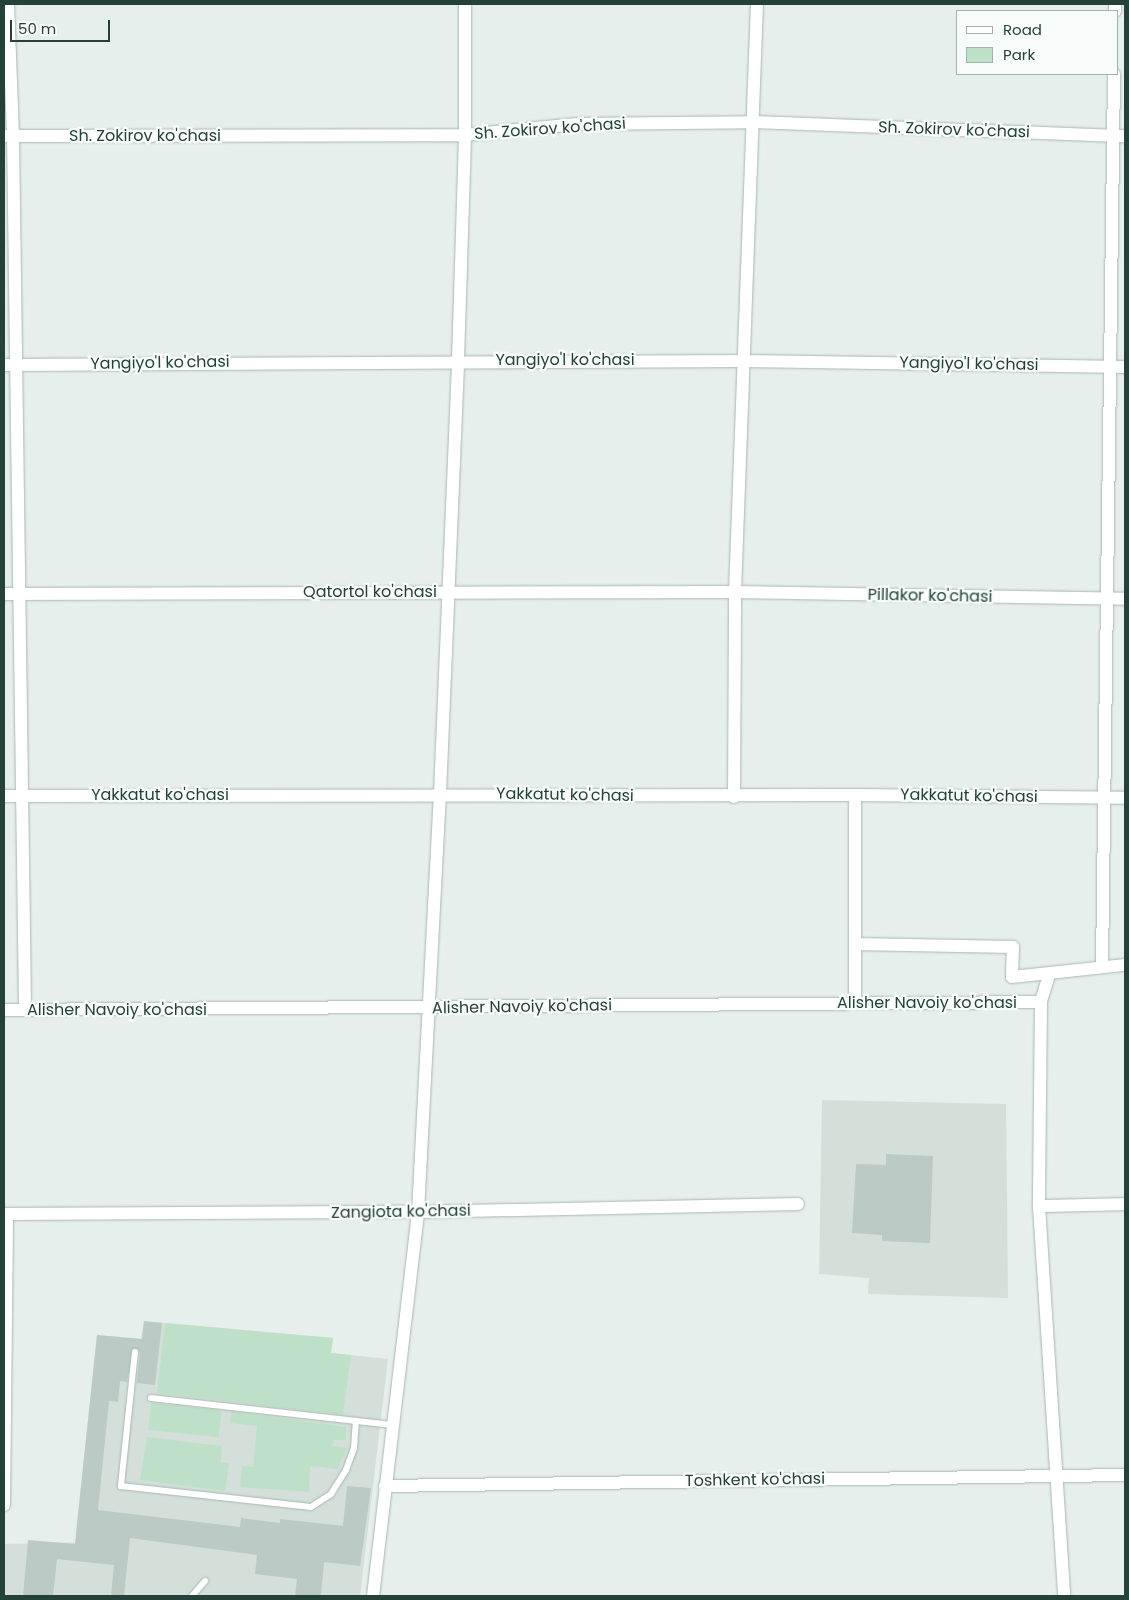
<!DOCTYPE html>
<style>
body{margin:0}
#map{position:relative;width:1129px;height:1600px;overflow:hidden;background:#e6efeb;font-family:Poppins,sans-serif}
div>[style]{position:absolute}
[style*='--x']{left:calc(var(--x)*1px);top:calc(var(--y)*1px);width:calc(var(--w)*1px);rotate:calc(var(--a)*1deg)}
.built>*{inset:0;background:#d4dfda}
.green>*{inset:0;background:#bfe0c8;transform-origin:0 0}
.building>*{inset:0;background:#bbcac4}
.roads{filter:drop-shadow(0 0 1px #a8b8b2) drop-shadow(0 0 1px #a8b8b2)}
.service>*{height:6px;margin:-3px;padding:0 3px;transform-origin:3px;border-radius:3px;background:#fff}
.minor>*{height:12px;margin:-6px;padding:0 6px;transform-origin:6px;border-radius:6px;background:#fff}
span{translate:-50% -50%;white-space:nowrap;text-align:center;line-height:1.15;-webkit-text-stroke:4.5px #f7fbf9;paint-order:stroke}
.street-label{font-size:16px;color:#24423a}
.frame{position:absolute;inset:0;border:5px solid #24423a;pointer-events:none}
.legend{position:absolute;left:956px;top:10px;width:162px;height:65px;box-sizing:border-box;background:#f7fbf9;border:1px solid #a3b1ad;margin:0;padding:6px 9px;list-style:none;font-size:15px;color:#24423a}
.legend li{display:flex;align-items:center;gap:10px;height:25px}
.legend b{width:25px;border:1px solid #a3b1ad}
.scale{position:absolute;left:10px;top:20px;width:100px;height:22px;box-sizing:border-box;border:2px solid #24423a;border-top:0;padding-left:6px;font-size:15px;line-height:18px;white-space:nowrap;color:#24423a;-webkit-text-stroke:4px #f7fbf9;paint-order:stroke}
</style>
<div id="map">
<div class="built">
<i style="clip-path:polygon(822px 1100px,1006px 1104px,1008px 1298px,868px 1294px,869px 1278px,819px 1274px)"></i>
<i style="clip-path:polygon(144px 1321px,333px 1338px,331px 1353px,388px 1359px,360px 1596px,4px 1596px,4px 1544px,92px 1542px,95px 1533px,76px 1531px,97px 1335px,141px 1339px)"></i>
</div>
<div class="green">
<i style="clip-path:polygon(165px 1323px,333px 1338px,331px 1353px,351px 1355px,343px 1415px,157px 1393px)"></i>
<i style="left:151px;top:1403px;width:71px;height:27px;rotate:6deg"></i>
<i style="clip-path:polygon(231px 1411px,346px 1427px,346px 1440px,334px 1440px,333px 1446px,347px 1448px,337px 1469px,310px 1466px,309px 1492px,240px 1487px,242px 1466px,253px 1467px,257px 1426px,230px 1423px)"></i>
<i style="clip-path:polygon(147px 1437px,222px 1446px,221px 1462px,229px 1463px,225px 1491px,140px 1480px)"></i>
</div>
<div class="building">
<i style="clip-path:polygon(886px 1154px,933px 1156px,930px 1243px,882px 1241px,882px 1235px,852px 1233px,856px 1164px,886px 1165px)"></i>
<i style="clip-path:polygon(144px 1321px,162px 1323px,155px 1385px,137px 1383px,140px 1352px,133px 1348px,127px 1382px,120px 1381px,118px 1402px,109px 1401px,98px 1510px,240px 1527px,241px 1518px,280px 1523px,280px 1519px,343px 1526px,347px 1486px,371px 1488px,360px 1566px,324px 1562px,321px 1596px,295px 1596px,297px 1579px,255px 1574px,257px 1555px,130px 1538px,124px 1596px,111px 1596px,114px 1565px,57px 1559px,53px 1596px,23px 1596px,28px 1540px,75px 1544px,97px 1335px,142px 1339px)"></i>
</div>
<div class="roads">
<div class="service">
<i style="--x:135;--y:1352;--w:135;--a:96"></i>
<i style="--x:121;--y:1486;--w:191;--a:6.3"></i>
<i style="--x:311;--y:1507;--w:24;--a:-33"></i>
<i style="--x:331;--y:1494;--w:28;--a:-58"></i>
<i style="--x:346;--y:1470;--w:23;--a:-70"></i>
<i style="--x:354;--y:1448;--w:27;--a:-86"></i>
<i style="--x:151;--y:1398;--w:243;--a:6.4"></i>
<i style="--x:192;--y:1596;--w:20;--a:-49"></i>
</div>
<div class="minor">
<i style="--x:8;--y:4;--w:132;--a:87.8"></i>
<i style="--x:13;--y:136;--w:874;--a:89.21"></i>
<i style="--x:1115;--y:11;--w:7;--a:-90"></i>
<i style="--x:4;--y:136;--w:461;--a:-0.1"></i>
<i style="--x:465;--y:135;--w:113;--a:-5.6"></i>
<i style="--x:577;--y:124;--w:177;--a:-0.6"></i>
<i style="--x:754;--y:122;--w:371;--a:2.2"></i>
<i style="--x:4;--y:365;--w:741;--a:-0.31"></i>
<i style="--x:745;--y:361;--w:380;--a:0.9"></i>
<i style="--x:4;--y:594;--w:731;--a:-0.16"></i>
<i style="--x:735;--y:592;--w:390;--a:1"></i>
<i style="--x:4;--y:796;--w:851;--a:-0.07"></i>
<i style="--x:855;--y:795;--w:270;--a:0.6"></i>
<i style="--x:734;--y:797;--w:205;--a:-89.7"></i>
<i style="--x:735;--y:592;--w:588;--a:-87.86"></i>
<i style="--x:855;--y:944;--w:158;--a:1.1"></i>
<i style="--x:1013;--y:947;--w:30;--a:92"></i>
<i style="--x:1012;--y:977;--w:114;--a:-6.1"></i>
<i style="--x:1102;--y:966;--w:892;--a:-89.23"></i>
<i style="--x:1049;--y:975;--w:28;--a:107"></i>
<i style="--x:1041;--y:1002;--w:204;--a:90.6"></i>
<i style="--x:1039;--y:1206;--w:391;--a:86.3"></i>
<i style="--x:855;--y:1003;--w:208;--a:-90"></i>
<i style="--x:4;--y:1010;--w:1037;--a:-0.44"></i>
<i style="--x:1039;--y:1206;--w:86;--a:-1.3"></i>
<i style="--x:4;--y:1214;--w:414;--a:-0.3"></i>
<i style="--x:418;--y:1212;--w:380;--a:-1.2"></i>
<i style="--x:385;--y:1486;--w:740;--a:-0.85"></i>
<i style="--x:4;--y:1505;--w:291;--a:-89.4"></i>
<i style="--x:373;--y:1596;--w:387;--a:-83.3"></i>
<i style="--x:418;--y:1212;--w:419;--a:-87"></i>
<i style="--x:440;--y:794;--w:434;--a:-87.6"></i>
<i style="--x:458;--y:360;--w:225;--a:-88.2"></i>
<i style="--x:465;--y:135;--w:131;--a:-90"></i>
</div>
</div>
<div class="street-label">
<span style="left:550px;top:129px;rotate:-4deg">Sh. Zokirov ko'chasi</span>
<span style="left:954px;top:130px;rotate:2deg">Sh. Zokirov ko'chasi</span>
<span style="left:145px;top:136px">Sh. Zokirov ko'chasi</span>
<span style="left:565px;top:360px">Yangiyo'l ko'chasi</span>
<span style="left:160px;top:363px;rotate:-1deg">Yangiyo'l ko'chasi</span>
<span style="left:969px;top:364px;rotate:1deg">Yangiyo'l ko'chasi</span>
<span style="left:370px;top:592px">Qatortol ko'chasi</span>
<span style="left:930px;top:596px;rotate:1deg">Pillakor ko'chasi</span>
<span style="left:160px;top:795px">Yakkatut ko'chasi</span>
<span style="left:565px;top:795px;rotate:1deg">Yakkatut ko'chasi</span>
<span style="left:969px;top:796px;rotate:1deg">Yakkatut ko'chasi</span>
<span style="left:927px;top:1003px">Alisher Navoiy ko'chasi</span>
<span style="left:522px;top:1007px;rotate:-1deg">Alisher Navoiy ko'chasi</span>
<span style="left:117px;top:1010px">Alisher Navoiy ko'chasi</span>
<span style="left:401px;top:1212px;rotate:-1deg">Zangiota ko'chasi</span>
<span style="left:755px;top:1480px;rotate:-1deg">Toshkent ko'chasi</span>
</div>
<div class="frame"></div>
<ul class="legend">
<li><b style="height:6px;background:#fff"></b>Road</li>
<li><b style="height:14px;background:#bfe0c8"></b>Park</li>
</ul>
<div class="scale">50 m</div>
</div>
